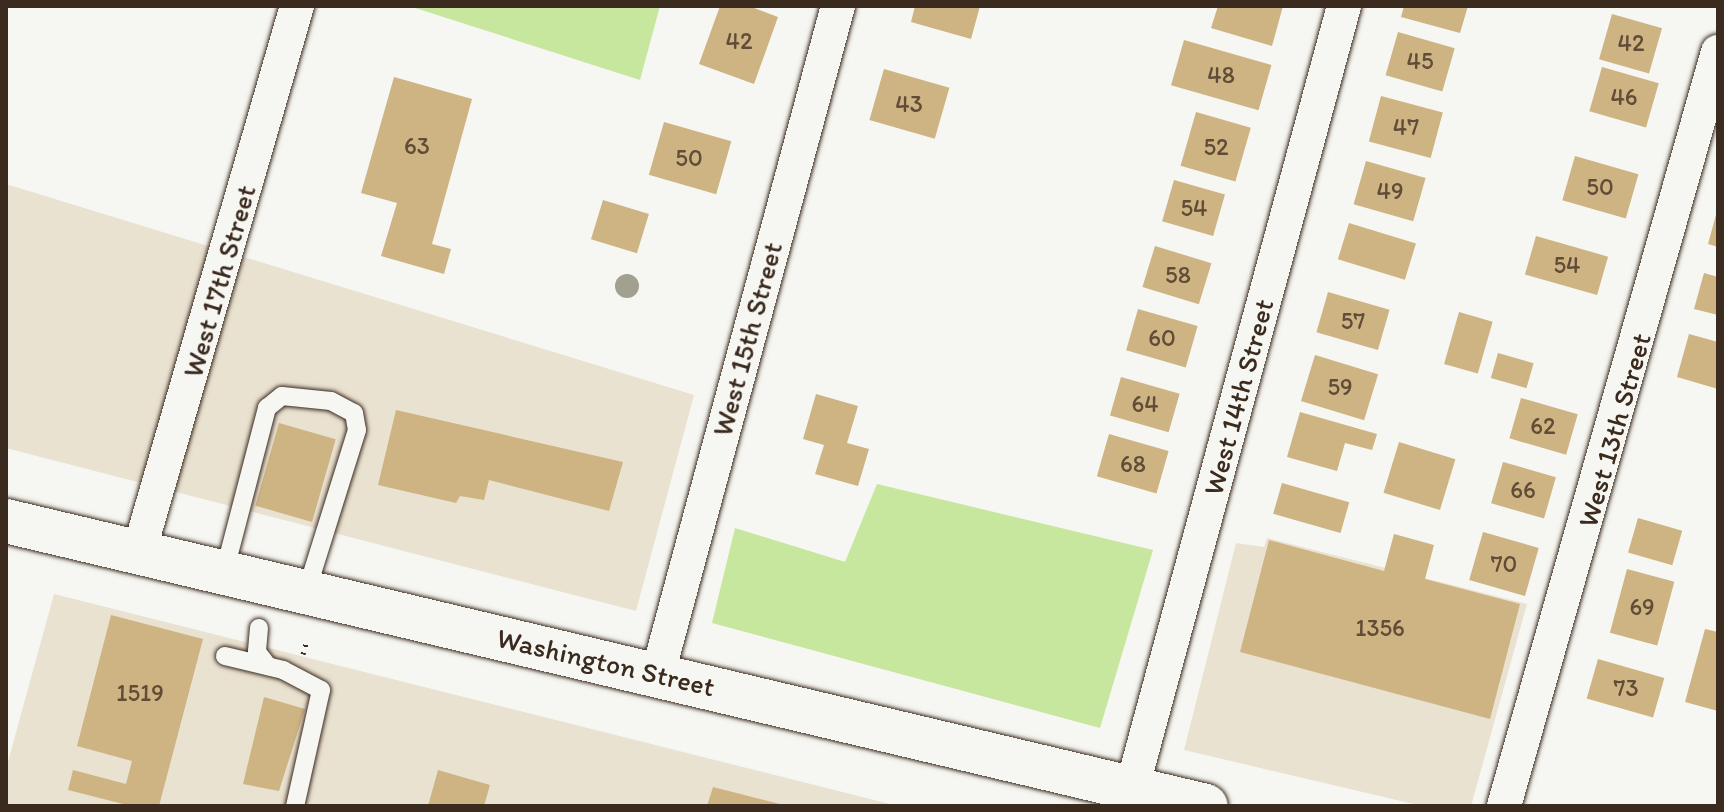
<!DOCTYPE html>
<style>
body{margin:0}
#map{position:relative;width:1724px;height:812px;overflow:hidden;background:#f6f6f2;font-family:Itim,sans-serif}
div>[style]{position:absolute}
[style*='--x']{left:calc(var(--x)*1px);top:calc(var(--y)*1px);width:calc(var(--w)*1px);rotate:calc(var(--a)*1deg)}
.built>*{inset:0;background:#eae2d1}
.green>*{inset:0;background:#c7e69e}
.building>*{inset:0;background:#ceb383;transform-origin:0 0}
.path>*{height:5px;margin-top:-2.5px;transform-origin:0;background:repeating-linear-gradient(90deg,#3b2a1e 0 2px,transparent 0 8px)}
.roads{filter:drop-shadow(0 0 2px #3b2a1e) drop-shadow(0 0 2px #3b2a1e)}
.lane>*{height:18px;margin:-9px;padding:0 9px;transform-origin:9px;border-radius:9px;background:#f6f6f2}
.street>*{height:34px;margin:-17px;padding:0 17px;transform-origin:17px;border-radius:17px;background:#f6f6f2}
.secondary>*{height:44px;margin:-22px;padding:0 22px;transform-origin:22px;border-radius:22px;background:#f6f6f2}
.trees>*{width:24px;height:24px;margin:-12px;border-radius:50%;background:#a2a08f}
span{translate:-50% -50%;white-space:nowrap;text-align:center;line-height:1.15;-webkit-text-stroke:6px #f6f6f2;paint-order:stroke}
.number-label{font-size:24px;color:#604c37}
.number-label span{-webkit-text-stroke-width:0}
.street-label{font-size:28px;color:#3b2a1e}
.frame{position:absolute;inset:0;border:8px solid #3b2a1e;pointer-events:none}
</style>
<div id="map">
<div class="built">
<i style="clip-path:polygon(6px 184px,694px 395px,636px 611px,6px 448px)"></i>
<i style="clip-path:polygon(1267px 538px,1527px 604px,1471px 806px,1422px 806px,1184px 750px,1236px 543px,1264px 547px)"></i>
<i style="clip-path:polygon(54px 594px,898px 806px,6px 806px,6px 769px)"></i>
</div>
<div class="green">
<i style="clip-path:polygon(409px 6px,660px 6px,640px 80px)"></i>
<i style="clip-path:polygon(877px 484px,1153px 550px,1100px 728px,712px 623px,735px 528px,845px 562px)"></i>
</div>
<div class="building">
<i style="clip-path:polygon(720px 6px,749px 6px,778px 17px,754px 84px,699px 64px)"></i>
<i style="clip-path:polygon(915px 6px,980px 6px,971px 39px,911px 22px)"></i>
<i style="clip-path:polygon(1218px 6px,1283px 6px,1272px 46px,1211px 28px)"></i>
<i style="clip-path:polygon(1404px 6px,1468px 6px,1460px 33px,1401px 17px)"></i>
<i style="left:1612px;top:14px;width:52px;height:47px;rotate:16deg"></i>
<i style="left:1398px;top:32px;width:59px;height:45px;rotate:16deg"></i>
<i style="left:1184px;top:40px;width:91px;height:47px;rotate:16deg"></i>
<i style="left:1602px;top:67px;width:59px;height:46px;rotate:16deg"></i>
<i style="left:884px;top:69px;width:68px;height:53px;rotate:16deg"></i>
<i style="clip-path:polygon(394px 77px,472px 99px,432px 244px,451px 249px,444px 274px,381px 256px,397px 203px,361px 193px)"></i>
<i style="left:1381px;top:96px;width:64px;height:47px;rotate:15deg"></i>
<i style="left:1196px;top:112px;width:57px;height:56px;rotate:16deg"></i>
<i style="left:664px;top:122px;width:70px;height:55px;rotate:16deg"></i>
<i style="left:1575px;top:156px;width:66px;height:46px;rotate:16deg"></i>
<i style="left:1366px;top:161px;width:62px;height:45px;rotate:16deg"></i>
<i style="left:1174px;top:180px;width:53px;height:43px;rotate:16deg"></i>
<i style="left:603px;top:200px;width:48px;height:41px;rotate:17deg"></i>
<i style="clip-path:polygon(1717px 211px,1718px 211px,1718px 247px,1708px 244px)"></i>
<i style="left:1349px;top:223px;width:70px;height:38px;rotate:17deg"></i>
<i style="left:1536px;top:236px;width:75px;height:40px;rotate:16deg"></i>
<i style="left:1155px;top:246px;width:59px;height:43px;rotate:17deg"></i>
<i style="clip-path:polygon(1704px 273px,1718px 277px,1718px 315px,1694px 309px)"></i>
<i style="left:1328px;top:292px;width:64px;height:42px;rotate:16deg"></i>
<i style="left:1138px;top:309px;width:62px;height:43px;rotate:16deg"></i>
<i style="left:1459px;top:312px;width:35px;height:54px;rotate:16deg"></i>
<i style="clip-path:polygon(1689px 334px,1718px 342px,1718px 389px,1677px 377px)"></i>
<i style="left:1498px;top:353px;width:37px;height:26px;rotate:16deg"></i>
<i style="left:1315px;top:355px;width:66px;height:48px;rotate:17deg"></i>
<i style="left:1121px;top:377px;width:61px;height:40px;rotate:16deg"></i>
<i style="clip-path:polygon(816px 394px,858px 406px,847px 443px,869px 449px,858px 486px,815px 474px,824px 445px,803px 439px)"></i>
<i style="left:1521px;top:398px;width:59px;height:42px;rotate:16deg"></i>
<i style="clip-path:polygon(396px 410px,623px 462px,609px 511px,489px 480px,484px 500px,460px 496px,456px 503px,378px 485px)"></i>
<i style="clip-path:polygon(1300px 412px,1377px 434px,1372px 450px,1345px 443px,1337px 471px,1287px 457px)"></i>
<i style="left:279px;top:423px;width:59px;height:86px;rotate:16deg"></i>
<i style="left:1109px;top:434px;width:62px;height:44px;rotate:16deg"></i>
<i style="left:1399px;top:442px;width:59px;height:53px;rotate:17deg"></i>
<i style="left:1503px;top:462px;width:55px;height:43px;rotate:16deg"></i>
<i style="left:1282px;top:483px;width:70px;height:32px;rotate:16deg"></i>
<i style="left:1638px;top:518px;width:46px;height:36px;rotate:16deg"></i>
<i style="left:1483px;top:532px;width:58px;height:50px;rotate:16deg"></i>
<i style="clip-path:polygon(1394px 534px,1434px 545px,1425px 579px,1520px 604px,1490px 719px,1240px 652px,1269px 540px,1384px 571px)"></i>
<i style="left:1627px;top:569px;width:49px;height:66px;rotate:15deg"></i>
<i style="clip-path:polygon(111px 615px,203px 639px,159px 806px,131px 806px,68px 790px,73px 770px,126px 784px,132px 761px,77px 746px)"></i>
<i style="clip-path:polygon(1705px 629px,1718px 632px,1718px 711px,1685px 702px)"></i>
<i style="left:1598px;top:659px;width:69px;height:41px;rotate:16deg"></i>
<i style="clip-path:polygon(264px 697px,305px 709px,279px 791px,243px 784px)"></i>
<i style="clip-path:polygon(438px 770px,490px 785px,484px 806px,428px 806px)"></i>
<i style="clip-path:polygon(713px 787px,784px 805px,783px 806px,707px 806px)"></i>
</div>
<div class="path">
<i style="--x:303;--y:654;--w:15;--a:-74"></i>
</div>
<div class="roads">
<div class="lane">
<i style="--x:224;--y:573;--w:171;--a:-75.4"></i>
<i style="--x:267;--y:408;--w:19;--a:-39"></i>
<i style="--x:282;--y:396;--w:49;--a:5.8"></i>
<i style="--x:331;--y:401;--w:26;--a:28"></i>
<i style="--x:354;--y:413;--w:17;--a:80"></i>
<i style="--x:357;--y:430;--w:171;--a:107.4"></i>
<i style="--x:259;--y:628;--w:24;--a:95"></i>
<i style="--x:257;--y:652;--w:18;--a:52"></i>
<i style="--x:225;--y:656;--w:60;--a:13.6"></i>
<i style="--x:283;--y:670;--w:43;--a:27.8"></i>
<i style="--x:321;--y:690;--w:119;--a:102.6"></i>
</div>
<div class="street">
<i style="--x:138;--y:555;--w:572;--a:-73.85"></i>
<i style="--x:658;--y:673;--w:691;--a:-74.9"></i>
<i style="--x:1132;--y:788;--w:810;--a:-74.83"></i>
<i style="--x:1504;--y:806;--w:784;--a:-74.16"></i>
</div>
<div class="secondary">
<i style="--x:6;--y:521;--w:1233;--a:13.36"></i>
</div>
</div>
<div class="trees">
<i style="left:627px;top:286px"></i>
</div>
<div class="number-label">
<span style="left:739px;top:41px">42</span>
<span style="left:1631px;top:43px">42</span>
<span style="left:1420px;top:61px">45</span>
<span style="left:1221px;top:75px">48</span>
<span style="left:1624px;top:97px">46</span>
<span style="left:909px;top:104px">43</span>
<span style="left:1406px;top:127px">47</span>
<span style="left:417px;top:146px">63</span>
<span style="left:1216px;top:147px">52</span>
<span style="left:689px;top:158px">50</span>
<span style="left:1600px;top:187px">50</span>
<span style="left:1390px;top:191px">49</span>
<span style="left:1194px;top:208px">54</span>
<span style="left:1567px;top:265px">54</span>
<span style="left:1178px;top:275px">58</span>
<span style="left:1353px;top:321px">57</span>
<span style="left:1162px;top:338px">60</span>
<span style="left:1340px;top:387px">59</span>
<span style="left:1145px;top:404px">64</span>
<span style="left:1543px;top:426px">62</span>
<span style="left:1133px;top:464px">68</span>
<span style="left:1523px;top:490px">66</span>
<span style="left:1504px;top:564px">70</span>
<span style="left:1642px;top:607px">69</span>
<span style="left:1380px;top:628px">1356</span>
<span style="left:1626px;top:688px">73</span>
<span style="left:140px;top:693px">1519</span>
</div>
<div class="street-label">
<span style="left:219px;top:281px;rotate:-74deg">West 17th Street</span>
<span style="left:747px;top:339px;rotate:-75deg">West 15th Street</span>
<span style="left:1238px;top:397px;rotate:-75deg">West 14th Street</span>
<span style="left:1614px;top:430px;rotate:-74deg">West 13th Street</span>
<span style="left:606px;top:662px;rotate:13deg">Washington Street</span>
</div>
<div class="frame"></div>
</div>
